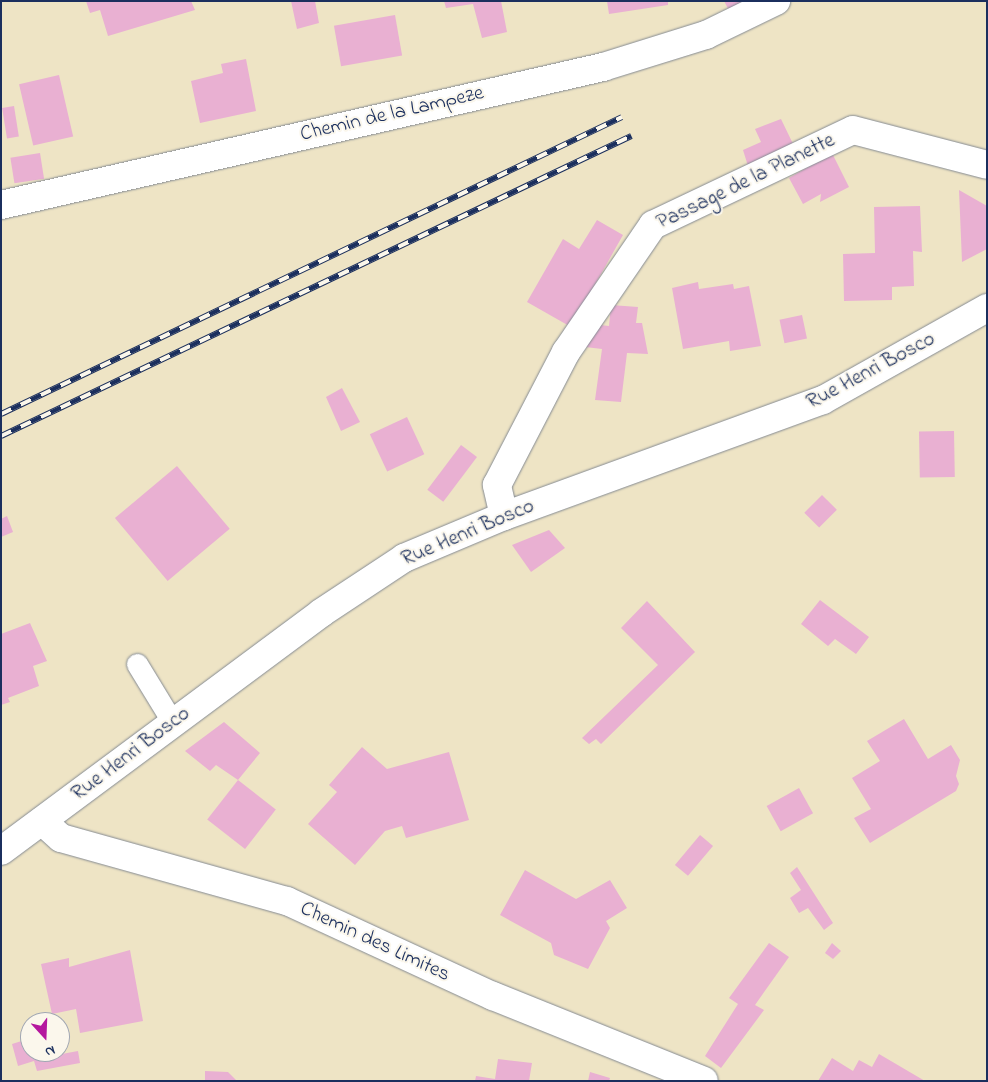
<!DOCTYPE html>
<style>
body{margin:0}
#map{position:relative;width:988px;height:1082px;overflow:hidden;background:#eee4c5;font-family:"Indie Flower",sans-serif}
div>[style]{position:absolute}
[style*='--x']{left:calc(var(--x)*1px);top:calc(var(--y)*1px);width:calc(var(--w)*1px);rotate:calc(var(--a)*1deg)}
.building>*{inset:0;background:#e9b0d2;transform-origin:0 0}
.roads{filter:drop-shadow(0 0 1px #848a92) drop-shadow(0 0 1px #848a92)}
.service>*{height:21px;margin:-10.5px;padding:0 10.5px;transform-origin:10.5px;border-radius:10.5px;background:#fff}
.minor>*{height:28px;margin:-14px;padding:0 14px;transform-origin:14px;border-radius:14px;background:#fff}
.tertiary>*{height:28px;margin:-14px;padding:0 14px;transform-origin:14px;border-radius:14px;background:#fff}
.rail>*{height:5.5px;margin-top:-2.75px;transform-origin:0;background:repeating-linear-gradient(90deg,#fbf7ec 0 11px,#1b2f5e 0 22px);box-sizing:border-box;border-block:1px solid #1b2f5e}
span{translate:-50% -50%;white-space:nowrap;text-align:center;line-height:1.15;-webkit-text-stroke:4px #fbf7ec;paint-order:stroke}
.street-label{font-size:21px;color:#1b2f5e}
.frame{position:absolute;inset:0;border:2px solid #1b2f5e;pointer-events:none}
.north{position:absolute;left:20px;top:1012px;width:50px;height:50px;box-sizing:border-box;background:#fbf7ec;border:1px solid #a1a7b3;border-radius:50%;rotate:160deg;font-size:14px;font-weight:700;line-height:20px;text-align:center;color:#1b2f5e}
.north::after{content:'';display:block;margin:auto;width:18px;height:22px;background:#b5179e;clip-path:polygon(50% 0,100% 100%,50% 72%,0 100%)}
</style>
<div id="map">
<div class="building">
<i style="clip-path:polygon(86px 1px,191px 1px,195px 10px,108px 36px,100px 10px,90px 13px)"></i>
<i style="clip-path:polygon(291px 1px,315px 1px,319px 23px,297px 29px)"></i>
<i style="clip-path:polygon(444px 1px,501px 1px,507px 32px,482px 38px,473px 4px,446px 8px)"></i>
<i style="clip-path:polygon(607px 1px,668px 1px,668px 5px,609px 14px)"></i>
<i style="clip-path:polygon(724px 1px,763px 1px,732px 16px)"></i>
<i style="left:395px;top:15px;width:41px;height:62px;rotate:80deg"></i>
<i style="clip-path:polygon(246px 59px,256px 111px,200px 123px,191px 81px,223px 73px,221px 64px)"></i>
<i style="left:59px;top:75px;width:63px;height:41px;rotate:77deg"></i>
<i style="left:14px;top:106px;width:31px;height:12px;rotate:81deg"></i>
<i style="clip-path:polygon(781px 119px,795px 148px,748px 166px,743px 150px,761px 142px,755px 129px)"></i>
<i style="left:40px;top:153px;width:26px;height:30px;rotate:81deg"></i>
<i style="clip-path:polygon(832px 153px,849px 187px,820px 202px,821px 194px,803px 204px,789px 178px)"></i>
<i style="clip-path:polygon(959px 190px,987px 206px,987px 249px,962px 262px)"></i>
<i style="clip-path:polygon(920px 206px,922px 252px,913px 251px,914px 286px,892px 287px,892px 300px,844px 301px,843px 254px,875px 253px,874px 207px)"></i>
<i style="clip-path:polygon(597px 220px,623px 235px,571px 327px,527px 302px,563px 239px,579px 249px)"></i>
<i style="clip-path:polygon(698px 282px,699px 289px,733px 284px,734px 289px,749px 286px,761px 346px,730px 351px,729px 341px,683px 349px,672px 288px)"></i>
<i style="clip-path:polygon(611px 305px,638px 307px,636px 323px,642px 323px,648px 354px,627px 353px,621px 402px,595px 400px,602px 349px,577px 346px,591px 324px,609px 326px)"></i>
<i style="left:802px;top:315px;width:24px;height:23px;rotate:78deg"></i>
<i style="clip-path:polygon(342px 388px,360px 422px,341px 431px,326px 397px)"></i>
<i style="left:407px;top:417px;width:41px;height:41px;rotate:65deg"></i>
<i style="left:954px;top:431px;width:46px;height:35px;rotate:89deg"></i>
<i style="left:461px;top:445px;width:20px;height:56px;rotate:37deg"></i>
<i style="left:177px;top:466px;width:82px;height:81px;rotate:50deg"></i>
<i style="left:822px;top:495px;width:21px;height:25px;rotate:45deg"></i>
<i style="clip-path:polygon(7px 516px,13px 532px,1px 537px,1px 519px)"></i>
<i style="clip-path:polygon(549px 530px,565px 548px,531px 572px,512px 545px)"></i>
<i style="clip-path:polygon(820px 600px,869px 637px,856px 654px,835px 639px,828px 646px,801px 624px)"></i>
<i style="clip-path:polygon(647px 601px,695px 652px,601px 744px,596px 739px,589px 744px,582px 738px,658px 665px,621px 628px)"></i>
<i style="clip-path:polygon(30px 623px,47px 661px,33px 666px,39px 686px,8px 698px,10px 702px,1px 705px,1px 634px)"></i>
<i style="clip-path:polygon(904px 719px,928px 759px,951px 745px,960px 760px,956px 776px,959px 784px,956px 791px,870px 843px,854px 818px,871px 809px,852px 778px,880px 761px,867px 741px)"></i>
<i style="clip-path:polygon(224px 722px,260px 753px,238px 780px,216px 765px,210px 771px,185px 751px)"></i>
<i style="clip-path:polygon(362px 747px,387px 769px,449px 752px,469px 820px,406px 838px,402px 826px,385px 831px,355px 865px,308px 824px,337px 792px,329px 785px)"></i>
<i style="left:238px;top:780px;width:48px;height:50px;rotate:38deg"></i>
<i style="left:799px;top:788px;width:29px;height:37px;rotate:61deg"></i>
<i style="left:700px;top:835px;width:17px;height:39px;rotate:40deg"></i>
<i style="clip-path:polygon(797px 867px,833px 923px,824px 930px,808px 908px,799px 913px,790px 898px,801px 890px,790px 873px)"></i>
<i style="clip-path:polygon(525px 870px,576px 899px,610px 880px,627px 908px,606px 921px,610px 928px,588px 969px,554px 955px,551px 943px,500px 915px)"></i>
<i style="clip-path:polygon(769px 943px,789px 957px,755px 1005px,764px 1010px,721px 1068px,705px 1056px,738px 1004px,729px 998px)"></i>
<i style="clip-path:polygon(832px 943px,841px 951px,833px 959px,825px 953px)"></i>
<i style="clip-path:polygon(130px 950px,143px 1021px,80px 1033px,76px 1009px,52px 1014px,41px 964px,69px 958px,69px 967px)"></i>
<i style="clip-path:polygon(28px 1039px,30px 1052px,51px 1056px,78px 1051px,80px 1063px,37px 1071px,34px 1061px,18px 1066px,12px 1044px)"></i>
<i style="clip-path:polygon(879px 1054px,925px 1081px,818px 1081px,832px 1058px,853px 1071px,859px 1060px,872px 1067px)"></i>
<i style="clip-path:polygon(498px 1059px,532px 1063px,529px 1081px,475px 1081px,476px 1076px,495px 1079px)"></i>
<i style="clip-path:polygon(205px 1071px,228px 1072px,237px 1081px,205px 1081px)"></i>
<i style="clip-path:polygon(590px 1072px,610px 1078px,609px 1081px,588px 1081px)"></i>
</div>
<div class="roads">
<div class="service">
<i style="--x:137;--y:664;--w:69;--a:58.6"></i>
</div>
<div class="minor">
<i style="--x:1;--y:205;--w:618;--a:-12.91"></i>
<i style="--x:603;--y:67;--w:108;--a:-17.3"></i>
<i style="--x:706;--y:35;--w:78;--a:-25.9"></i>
<i style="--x:504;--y:516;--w:32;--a:-103"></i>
<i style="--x:497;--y:485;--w:150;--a:-62.6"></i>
<i style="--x:566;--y:352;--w:154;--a:-55.6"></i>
<i style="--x:653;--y:225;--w:221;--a:-25.4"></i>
<i style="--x:853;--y:130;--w:138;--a:14.6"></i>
<i style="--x:42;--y:821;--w:25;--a:42"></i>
<i style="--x:61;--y:838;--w:235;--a:15.6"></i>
<i style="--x:287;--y:901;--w:227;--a:24.8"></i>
<i style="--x:493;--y:996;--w:227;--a:21.9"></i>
</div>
<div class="tertiary">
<i style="--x:1;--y:851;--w:399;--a:-36.6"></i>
<i style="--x:321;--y:613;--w:100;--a:-33.5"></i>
<i style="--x:404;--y:558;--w:108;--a:-22.8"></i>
<i style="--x:504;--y:516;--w:339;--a:-20"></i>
<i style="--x:823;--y:400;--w:188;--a:-29.3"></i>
</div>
</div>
<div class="rail">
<i style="--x:1;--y:414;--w:688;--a:-25.56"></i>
<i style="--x:1;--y:436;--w:698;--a:-25.46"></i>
</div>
<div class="street-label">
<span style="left:392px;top:114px;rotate:-13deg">Chemin de la Lampeze</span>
<span style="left:746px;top:182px;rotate:-26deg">Passage de la Planette</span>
<span style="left:871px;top:371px;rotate:-28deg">Rue Henri Bosco</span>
<span style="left:468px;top:533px;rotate:-23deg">Rue Henri Bosco</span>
<span style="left:131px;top:754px;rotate:-37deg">Rue Henri Bosco</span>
<span style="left:375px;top:942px;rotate:25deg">Chemin des Limites</span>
</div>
<div class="frame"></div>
<div class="north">N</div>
</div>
